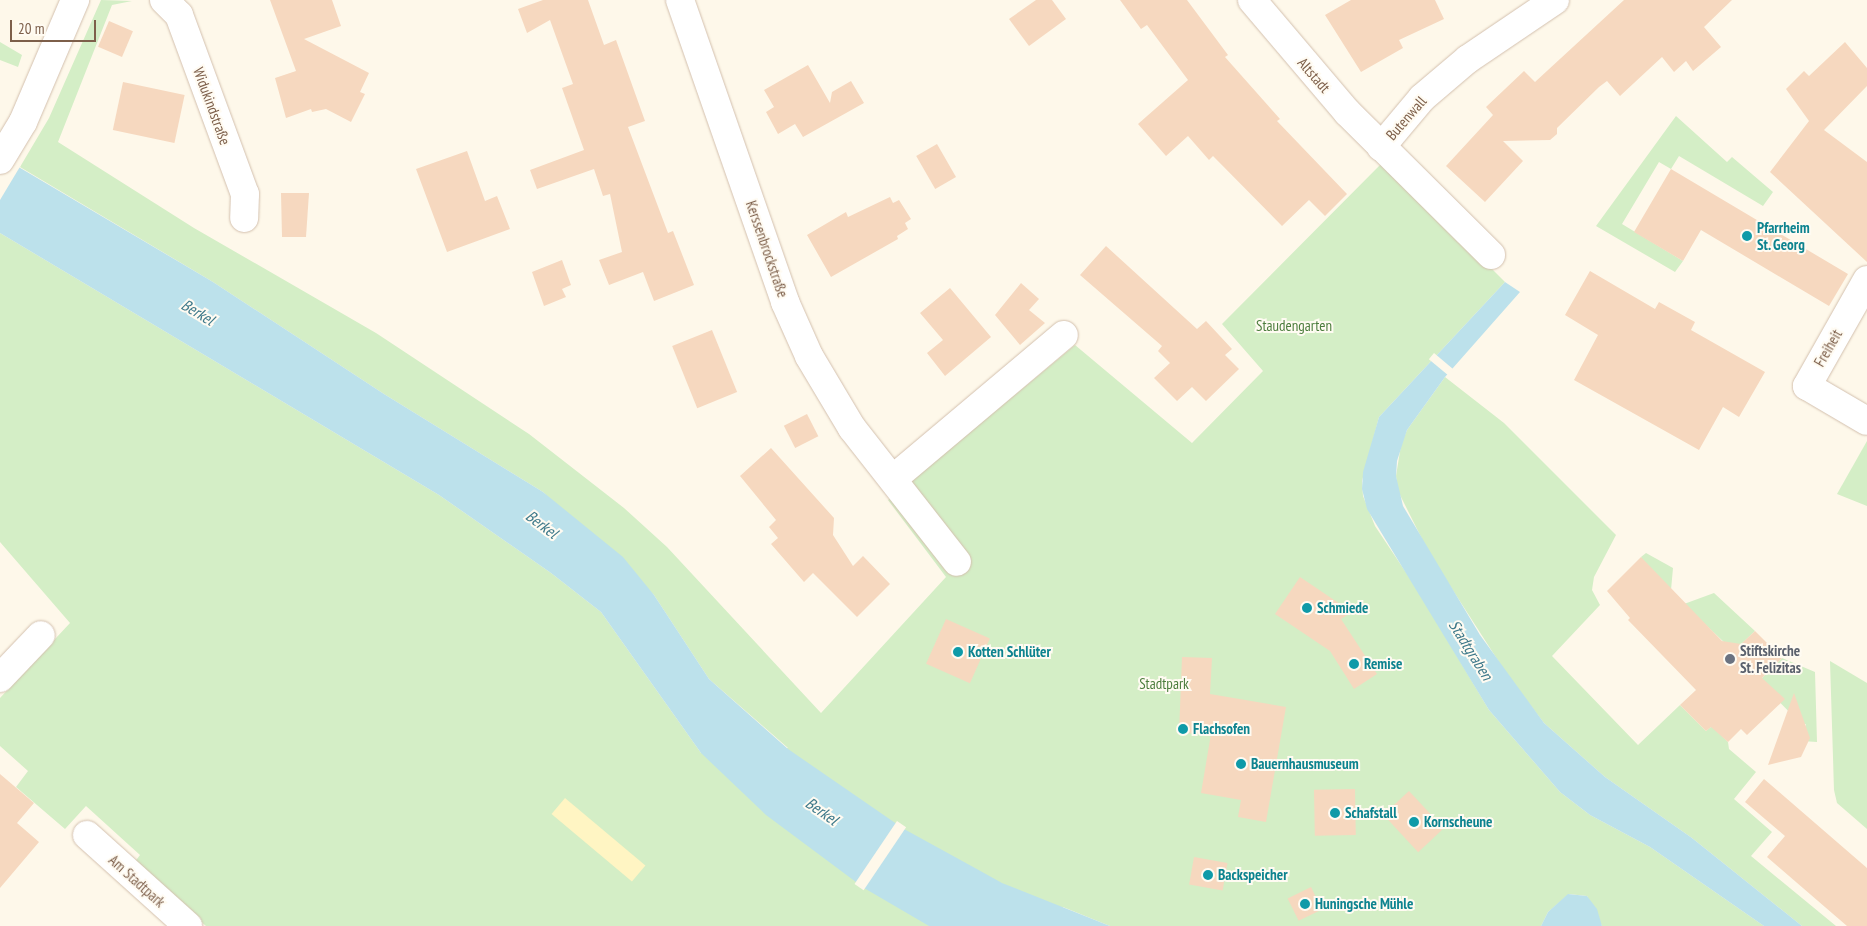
<!DOCTYPE html>
<meta charset="utf-8">
<style>
body{margin:0}
#map{position:relative;width:1867px;height:926px;overflow:hidden;background:#fef8ea;font-family:"PT Sans Narrow",sans-serif}
div>[style]{position:absolute}
[style*='--x']{left:calc(var(--x)*1px);top:calc(var(--y)*1px);width:calc(var(--w)*1px);rotate:calc(var(--a)*1deg)}
.green>*{inset:0;background:#d4eec6}
.sand>*{inset:0;background:#fff5c3;transform-origin:0 0}
.water>*{inset:0;background:#bce1eb}
.pier>*{inset:0;background:#fef8ea;transform-origin:0 0}
.building>*{inset:0;background:#f6d8bf;transform-origin:0 0}
.roads{filter:drop-shadow(0 0 1px #d3c0ae) drop-shadow(0 0 1px #d3c0ae)}
.minor>*{height:28px;margin:-14px;padding:0 14px;transform-origin:14px;border-radius:14px;background:#fff}
.tertiary>*{height:28px;margin:-14px;padding:0 14px;transform-origin:14px;border-radius:14px;background:#fff}
.dots>*{width:14px;height:14px;translate:-50% -50%;box-sizing:border-box;border:2px solid #fffbf2;border-radius:50%}
span{translate:-50% -50%;white-space:nowrap;text-align:center;line-height:1.15;-webkit-text-stroke:4px #fffbf2;paint-order:stroke}
.street-label{font-size:15px;color:#7d5f4a}
.culture-label{font-size:15px;color:#0d838f;font-weight:700}
.left{translate:0 -50%;text-align:left}
.park-label{font-size:15px;color:#4c7d3d}
.worship-label{font-size:15px;color:#5b616d;font-weight:700}
.water-label{font-size:16px;color:#3e798a;font-style:italic}
.scale{position:absolute;left:10px;top:20px;width:86px;height:22px;box-sizing:border-box;border:2px solid #7d5f4a;border-top:0;padding-left:6px;font-size:15px;line-height:18px;white-space:nowrap;color:#7d5f4a;-webkit-text-stroke:4px #fffbf2;paint-order:stroke}
</style>
<div id="map">
<div class="green">
<i style="clip-path:polygon(101px 0,132px 1px,112px 5px,58px 142px,194px 228px,376px 333px,529px 434px,624px 508px,667px 547px,821px 713px,946px 577px,888px 500px,892px 497px,1075px 345px,1192px 443px,1263px 371px,1222px 324px,1384px 161px,1505px 282px,1379px 417px,1362px 481px,1363px 496px,1375px 526px,1415px 586px,1489px 710px,1560px 792px,1590px 815px,1650px 847px,1764px 926px,1602px 926px,1587px 896px,1569px 894px,1548px 912px,1541px 926px,1110px 926px,1063px 907px,1054px 926px,206px 926px,134px 863px,140px 855px,86px 806px,65px 829px,16px 787px,28px 771px,0 746px,0 698px,70px 623px,0 542px,0 233px,439px 495px,551px 573px,601px 612px,701px 753px,788px 748px,709px 679px,654px 595px,543px 492px,384px 394px,213px 282px,20px 167px,49px 118px)"></i>
<i style="clip-path:polygon(0 42px,22px 55px,18px 67px,0 60px)"></i>
<i style="clip-path:polygon(1676px 116px,1727px 162px,1732px 157px,1773px 192px,1763px 206px,1679px 156px,1671px 169px,1659px 162px,1622px 224px,1683px 261px,1675px 272px,1596px 226px)"></i>
<i style="clip-path:polygon(1445px 377px,1504px 423px,1616px 535px,1594px 577px,1592px 590px,1600px 605px,1552px 656px,1638px 745px,1680px 705px,1706px 731px,1712px 726px,1728px 742px,1729px 749px,1756px 772px,1734px 799px,1772px 832px,1751px 856px,1836px 926px,1802px 926px,1692px 838px,1605px 777px,1544px 723px,1506px 673px,1429px 553px,1398px 491px,1396px 476px,1401px 445px,1407px 430px)"></i>
<i style="clip-path:polygon(1867px 441px,1867px 506px,1837px 494px)"></i>
<i style="clip-path:polygon(1646px 553px,1673px 568px,1671px 590px,1645px 564px,1641px 557px)"></i>
<i style="clip-path:polygon(1714px 593px,1755px 631px,1737px 648px,1734px 643px,1728px 646px,1684px 604px)"></i>
<i style="clip-path:polygon(1782px 658px,1815px 672px,1817px 742px,1802px 741px,1806px 724px,1802px 725px,1759px 681px)"></i>
<i style="clip-path:polygon(1830px 661px,1867px 683px,1867px 829px,1837px 803px,1834px 790px)"></i>
</div>
<div class="sand">
<i style="left:565px;top:798px;width:105px;height:21px;rotate:40deg"></i>
</div>
<div class="water">
<i style="clip-path:polygon(0 156px,213px 282px,384px 394px,543px 492px,623px 557px,654px 595px,709px 679px,788px 749px,904px 829px,975px 868px,1002px 883px,1110px 926px,929px 926px,864px 888px,766px 815px,701px 753px,601px 612px,551px 573px,439px 495px,0 233px)"></i>
<i style="clip-path:polygon(1505px 282px,1520px 292px,1445px 377px,1407px 430px,1397px 461px,1396px 476px,1403px 506px,1480px 635px,1544px 723px,1605px 777px,1692px 838px,1802px 926px,1764px 926px,1650px 847px,1590px 815px,1560px 792px,1489px 710px,1367px 509px,1362px 489px,1363px 472px,1379px 417px)"></i>
<i style="clip-path:polygon(1568px 894px,1587px 896px,1597px 909px,1602px 926px,1541px 926px,1548px 912px)"></i>
</div>
<div class="pier">
<i style="clip-path:polygon(0 153px,21px 165px,0 200px)"></i>
<i style="left:1434px;top:353px;width:26px;height:8px;rotate:40deg"></i>
<i style="left:897px;top:821px;width:11px;height:76px;rotate:34deg"></i>
</div>
<div class="building">
<i style="clip-path:polygon(270px 0,332px 0,341px 26px,304px 39px,369px 73px,360px 92px,365px 94px,351px 122px,326px 109px,312px 112px,311px 109px,286px 118px,275px 78px,296px 71px)"></i>
<i style="clip-path:polygon(543px 0,588px 0,604px 45px,616px 40px,645px 121px,628px 127px,668px 233px,673px 231px,694px 285px,654px 301px,643px 272px,609px 285px,599px 260px,622px 252px,610px 194px,603px 196px,594px 169px,537px 189px,530px 170px,584px 150px,562px 88px,573px 84px,550px 20px,527px 33px,518px 9px)"></i>
<i style="clip-path:polygon(1036px 0,1052px 0,1066px 19px,1029px 46px,1009px 19px)"></i>
<i style="clip-path:polygon(1120px 0,1187px 0,1228px 55px,1225px 57px,1280px 119px,1277px 121px,1347px 194px,1325px 216px,1309px 200px,1282px 226px,1213px 156px,1209px 160px,1188px 136px,1166px 156px,1138px 124px,1188px 80px,1147px 25px,1141px 29px)"></i>
<i style="clip-path:polygon(1351px 0,1435px 0,1444px 19px,1399px 40px,1403px 48px,1361px 72px,1325px 15px)"></i>
<i style="clip-path:polygon(1624px 0,1732px 0,1704px 27px,1721px 47px,1693px 71px,1686px 61px,1674px 72px,1662px 57px,1620px 96px,1607px 81px,1599px 87px,1557px 128px,1557px 134px,1550px 140px,1503px 141px,1523px 161px,1485px 202px,1446px 166px,1493px 115px,1486px 107px,1524px 71px,1535px 82px)"></i>
<i style="left:109px;top:21px;width:26px;height:28px;rotate:23deg"></i>
<i style="clip-path:polygon(1845px 42px,1867px 68px,1867px 86px,1824px 130px,1867px 162px,1867px 262px,1770px 172px,1809px 121px,1786px 89px,1804px 71px,1809px 76px)"></i>
<i style="clip-path:polygon(808px 65px,830px 103px,832px 92px,851px 81px,864px 103px,803px 137px,795px 124px,778px 134px,766px 112px,774px 107px,764px 90px)"></i>
<i style="left:123px;top:82px;width:63px;height:49px;rotate:12deg"></i>
<i style="left:937px;top:144px;width:38px;height:24px;rotate:60deg"></i>
<i style="clip-path:polygon(467px 151px,485px 201px,497px 196px,510px 229px,447px 252px,416px 169px)"></i>
<i style="clip-path:polygon(1671px 169px,1848px 274px,1829px 306px,1701px 230px,1683px 261px,1634px 232px)"></i>
<i style="clip-path:polygon(281px 193px,309px 193px,306px 237px,282px 237px)"></i>
<i style="clip-path:polygon(890px 197px,893px 203px,899px 200px,911px 219px,905px 223px,908px 229px,897px 236px,898px 239px,831px 277px,807px 235px,846px 212px,848px 217px)"></i>
<i style="clip-path:polygon(1106px 246px,1197px 329px,1206px 321px,1232px 349px,1225px 355px,1239px 369px,1206px 401px,1192px 387px,1177px 401px,1154px 378px,1170px 363px,1158px 351px,1162px 346px,1080px 275px)"></i>
<i style="clip-path:polygon(562px 260px,571px 285px,562px 289px,566px 297px,544px 306px,532px 272px)"></i>
<i style="clip-path:polygon(1590px 271px,1655px 309px,1659px 302px,1695px 322px,1691px 330px,1765px 372px,1739px 417px,1723px 407px,1699px 450px,1574px 380px,1598px 335px,1565px 315px)"></i>
<i style="clip-path:polygon(1021px 283px,1039px 299px,1029px 310px,1045px 323px,1020px 345px,995px 315px)"></i>
<i style="clip-path:polygon(950px 288px,991px 337px,945px 376px,927px 353px,943px 340px,920px 313px)"></i>
<i style="left:712px;top:330px;width:67px;height:43px;rotate:68deg"></i>
<i style="left:807px;top:414px;width:25px;height:26px;rotate:63deg"></i>
<i style="clip-path:polygon(771px 448px,834px 518px,833px 535px,853px 566px,863px 556px,890px 584px,857px 617px,813px 573px,804px 582px,771px 544px,778px 538px,769px 527px,776px 520px,740px 476px)"></i>
<i style="clip-path:polygon(1641px 557px,1722px 641px,1741px 644px,1755px 631px,1782px 658px,1762px 678px,1785px 699px,1747px 735px,1741px 729px,1728px 742px,1711px 727px,1706px 731px,1680px 705px,1696px 690px,1628px 620px,1630px 618px,1607px 591px)"></i>
<i style="clip-path:polygon(1300px 577px,1352px 612px,1341px 619px,1377px 674px,1354px 689px,1330px 651px,1275px 614px)"></i>
<i style="left:946px;top:619px;width:48px;height:49px;rotate:24deg"></i>
<i style="clip-path:polygon(1182px 657px,1212px 658px,1210px 694px,1286px 707px,1266px 822px,1238px 817px,1241px 800px,1201px 793px,1211px 734px,1179px 733px)"></i>
<i style="clip-path:polygon(1794px 693px,1810px 738px,1801px 757px,1768px 765px)"></i>
<i style="clip-path:polygon(0 774px,34px 803px,17px 823px,39px 842px,0 888px)"></i>
<i style="clip-path:polygon(1764px 779px,1867px 868px,1867px 926px,1847px 926px,1767px 857px,1785px 836px,1745px 802px)"></i>
<i style="left:1355px;top:789px;width:46px;height:41px;rotate:89deg"></i>
<i style="left:1409px;top:791px;width:51px;height:35px;rotate:47deg"></i>
<i style="left:1194px;top:857px;width:34px;height:28px;rotate:10deg"></i>
<i style="left:1311px;top:887px;width:25px;height:26px;rotate:64deg"></i>
</div>
<div class="roads">
<div class="minor">
<i style="--x:164;--y:0;--w:21;--a:45"></i>
<i style="--x:179;--y:15;--w:191;--a:69.8"></i>
<i style="--x:245;--y:194;--w:24;--a:92"></i>
<i style="--x:680;--y:0;--w:320;--a:70.8"></i>
<i style="--x:785;--y:302;--w:59;--a:66"></i>
<i style="--x:809;--y:356;--w:84;--a:59.2"></i>
<i style="--x:852;--y:428;--w:170;--a:51.9"></i>
<i style="--x:1252;--y:0;--w:147;--a:49.7"></i>
<i style="--x:1347;--y:112;--w:203;--a:44.8"></i>
<i style="--x:1381;--y:147;--w:64;--a:-50.1"></i>
<i style="--x:1422;--y:98;--w:60;--a:-40.3"></i>
<i style="--x:1468;--y:59;--w:105;--a:-34.1"></i>
<i style="--x:1867;--y:280;--w:122;--a:119.5"></i>
<i style="--x:1807;--y:386;--w:69;--a:30.3"></i>
<i style="--x:894;--y:478;--w:222;--a:-40.1"></i>
<i style="--x:0;--y:678;--w:59;--a:-46.4"></i>
<i style="--x:87;--y:835;--w:136;--a:42"></i>
</div>
<div class="tertiary">
<i style="--x:0;--y:160;--w:44;--a:-58.8"></i>
<i style="--x:23;--y:122;--w:133;--a:-66.9"></i>
</div>
</div>
<div class="dots">
<i style="left:1747px;top:236px;background:#0f9aa8"></i>
<i style="left:1307px;top:608px;background:#0f9aa8"></i>
<i style="left:958px;top:652px;background:#0f9aa8"></i>
<i style="left:1730px;top:659px;background:#6b7280"></i>
<i style="left:1354px;top:664px;background:#0f9aa8"></i>
<i style="left:1183px;top:729px;background:#0f9aa8"></i>
<i style="left:1241px;top:764px;background:#0f9aa8"></i>
<i style="left:1335px;top:813px;background:#0f9aa8"></i>
<i style="left:1414px;top:822px;background:#0f9aa8"></i>
<i style="left:1208px;top:875px;background:#0f9aa8"></i>
<i style="left:1305px;top:904px;background:#0f9aa8"></i>
</div>
<div class="street-label">
<span style="left:1314px;top:75px;rotate:49deg">Altstadt</span>
<span style="left:212px;top:106px;rotate:70deg">Widukindstraße</span>
<span style="left:1406px;top:118px;rotate:-49deg">Butenwall</span>
<span style="left:767px;top:249px;rotate:71deg">Kerssenbrockstraße</span>
<span style="left:1828px;top:348px;rotate:-60deg">Freiheit</span>
<span style="left:137px;top:881px;rotate:42deg">Am Stadtpark</span>
</div>
<div class="culture-label">
<span class="left" style="left:1757px;top:236px">Pfarrheim<br>St. Georg</span>
<span class="left" style="left:1317px;top:608px">Schmiede</span>
<span class="left" style="left:968px;top:652px">Kotten Schlüter</span>
<span class="left" style="left:1364px;top:664px">Remise</span>
<span class="left" style="left:1193px;top:729px">Flachsofen</span>
<span class="left" style="left:1251px;top:764px">Bauernhausmuseum</span>
<span class="left" style="left:1345px;top:813px">Schafstall</span>
<span class="left" style="left:1424px;top:822px">Kornscheune</span>
<span class="left" style="left:1218px;top:875px">Backspeicher</span>
<span class="left" style="left:1315px;top:904px">Huningsche Mühle</span>
</div>
<div class="park-label">
<span style="left:1294px;top:326px">Staudengarten</span>
<span style="left:1164px;top:684px">Stadtpark</span>
</div>
<div class="worship-label">
<span class="left" style="left:1740px;top:659px">Stiftskirche<br>St. Felizitas</span>
</div>
<div class="water-label">
<span style="left:198px;top:312px;rotate:31deg">Berkel</span>
<span style="left:542px;top:524px;rotate:37deg">Berkel</span>
<span style="left:1471px;top:650px;rotate:58deg">Stadtgraben</span>
<span style="left:822px;top:811px;rotate:35deg">Berkel</span>
</div>
<div class="scale">20 m</div>
</div>
